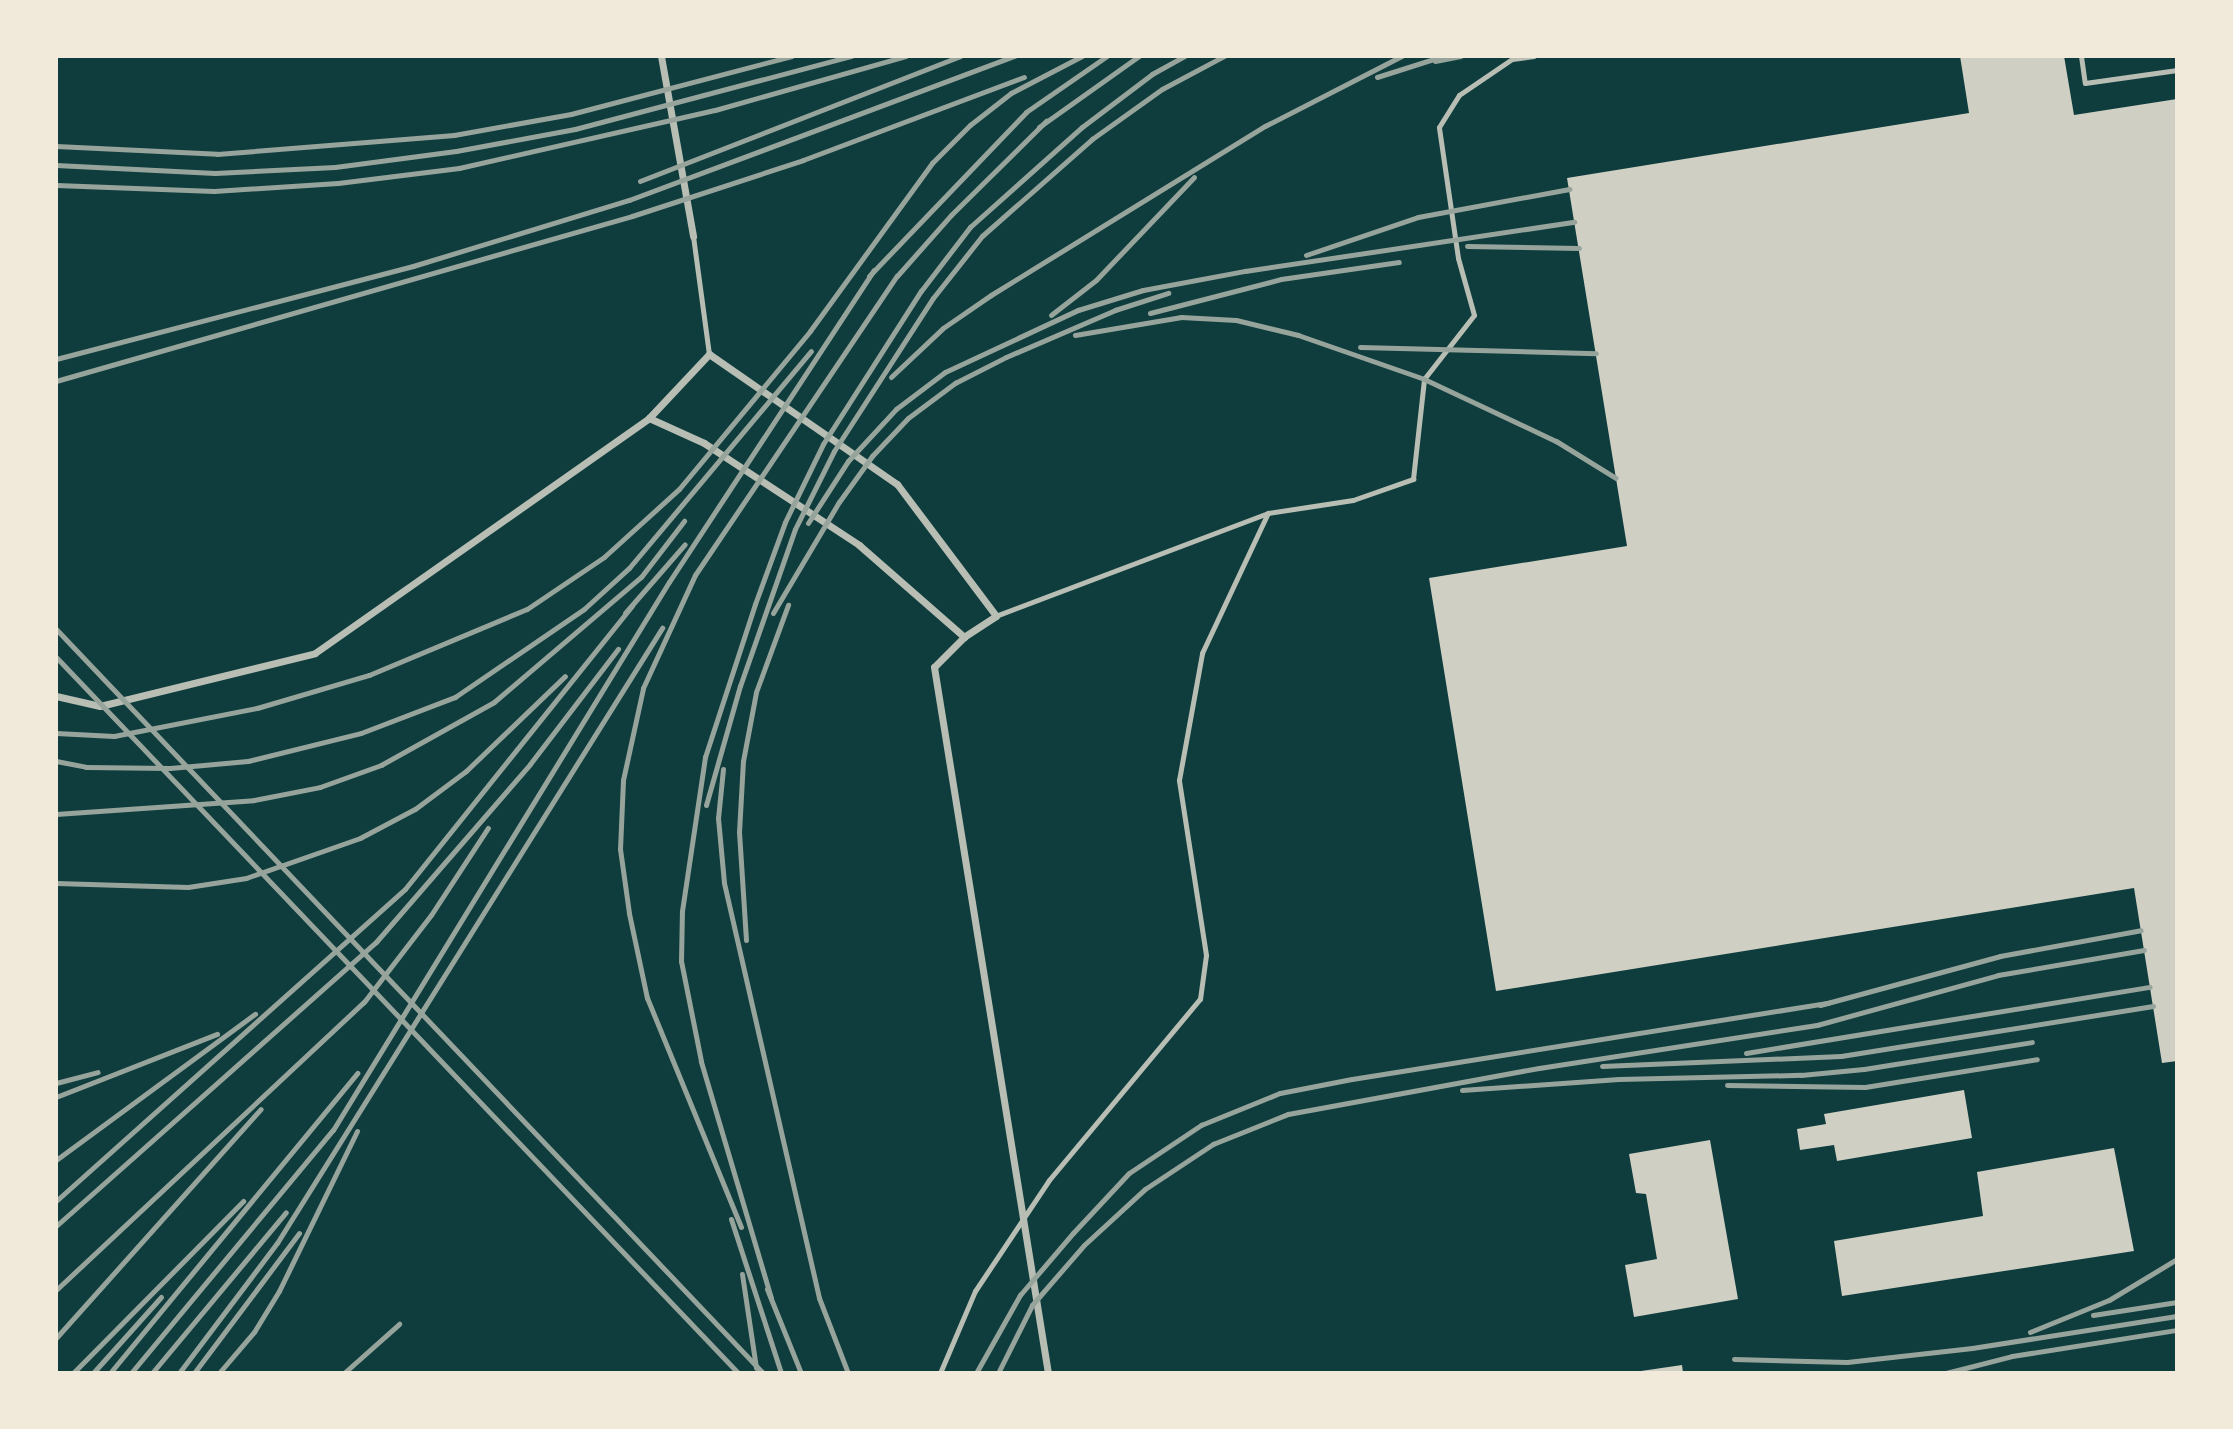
<!DOCTYPE html>
<style>
body{margin:0}
#map{position:relative;width:2233px;height:1429px;overflow:hidden;background:#0f3d3e;font-family:Lato,sans-serif}
div>[style]{position:absolute}
[style*='--x']{left:calc(var(--x)*1px);top:calc(var(--y)*1px);width:calc(var(--w)*1px);rotate:calc(var(--a)*1deg)}
.building>*{inset:0;background:#cfcfc3}
.service>*{height:5px;margin:-2.5px;padding:0 2.5px;transform-origin:2.5px;border-radius:2.5px;background:#b8beb3}
.minor>*{height:7px;margin:-3.5px;padding:0 3.5px;transform-origin:3.5px;border-radius:3.5px;background:#b8beb3}
.rail>*{height:5px;margin:-2.5px;padding:0 2.5px;transform-origin:2.5px;border-radius:2.5px;background:#97a49c}
span{translate:-50% -50%;white-space:nowrap;text-align:center;line-height:1.15;-webkit-text-stroke:7px #f1e9da;paint-order:stroke}
.frame{position:absolute;inset:0;border:58px solid #f1e9da;pointer-events:none}
</style>
<div id="map">
<div class="building">
<i style="clip-path:polygon(1960px 56px,2064px 56px,2074px 115px,2177px 99px,2177px 1061px,2162px 1063px,2134px 888px,1496px 991px,1429px 578px,1627px 546px,1567px 178px,1969px 113px)"></i>
<i style="clip-path:polygon(1964px 1090px,1972px 1138px,1837px 1161px,1834px 1145px,1800px 1150px,1797px 1129px,1826px 1124px,1824px 1114px)"></i>
<i style="clip-path:polygon(1710px 1140px,1738px 1299px,1634px 1317px,1625px 1265px,1657px 1259px,1646px 1194px,1636px 1193px,1629px 1154px)"></i>
<i style="clip-path:polygon(2114px 1148px,2134px 1251px,1842px 1296px,1834px 1241px,1983px 1216px,1977px 1172px)"></i>
<i style="clip-path:polygon(1682px 1365px,1683px 1373px,1641px 1373px,1641px 1371px)"></i>
</div>
<div class="service">
<i style="--x:2081;--y:56;--w:27;--a:82"></i>
<i style="--x:2085;--y:83;--w:93;--a:-8"></i>
<i style="--x:693;--y:236;--w:119;--a:82.3"></i>
<i style="--x:1268;--y:513;--w:86;--a:-8.7"></i>
<i style="--x:1353;--y:500;--w:64;--a:-19.3"></i>
<i style="--x:1413;--y:479;--w:101;--a:-83.7"></i>
<i style="--x:1424;--y:379;--w:81;--a:-52"></i>
<i style="--x:1474;--y:315;--w:59;--a:-105.7"></i>
<i style="--x:1458;--y:258;--w:132;--a:-98.3"></i>
<i style="--x:1439;--y:127;--w:38;--a:-58"></i>
<i style="--x:1459;--y:95;--w:64;--a:-34.2"></i>
<i style="--x:1512;--y:59;--w:22;--a:-8"></i>
<i style="--x:940;--y:1373;--w:89;--a:-66.9"></i>
<i style="--x:975;--y:1291;--w:133;--a:-56.3"></i>
<i style="--x:1049;--y:1180;--w:236;--a:-50.2"></i>
<i style="--x:1200;--y:999;--w:44;--a:-82.2"></i>
<i style="--x:1206;--y:955;--w:177;--a:-98.8"></i>
<i style="--x:1179;--y:780;--w:129;--a:-79.7"></i>
<i style="--x:1202;--y:653;--w:155;--a:-64.8"></i>
<i style="--x:1268;--y:513;--w:291;--a:159.3"></i>
</div>
<div class="minor">
<i style="--x:661;--y:56;--w:183;--a:79.9"></i>
<i style="--x:649;--y:418;--w:60;--a:24.4"></i>
<i style="--x:704;--y:443;--w:186;--a:33.3"></i>
<i style="--x:859;--y:545;--w:140;--a:41.2"></i>
<i style="--x:56;--y:696;--w:45;--a:12.8"></i>
<i style="--x:100;--y:706;--w:221;--a:-13.8"></i>
<i style="--x:315;--y:653;--w:408;--a:-35.1"></i>
<i style="--x:649;--y:418;--w:88;--a:-46.8"></i>
<i style="--x:709;--y:354;--w:229;--a:34.7"></i>
<i style="--x:897;--y:484;--w:165;--a:53.1"></i>
<i style="--x:996;--y:616;--w:38;--a:147"></i>
<i style="--x:964;--y:637;--w:42;--a:135"></i>
<i style="--x:934;--y:667;--w:715;--a:80.83"></i>
</div>
<div class="rail">
<i style="--x:1435;--y:61;--w:26;--a:-11"></i>
<i style="--x:1377;--y:77;--w:69;--a:-17.7"></i>
<i style="--x:1039;--y:127;--w:123;--a:-35.4"></i>
<i style="--x:56;--y:146;--w:161;--a:2.8"></i>
<i style="--x:217;--y:154;--w:238;--a:-4.6"></i>
<i style="--x:454;--y:135;--w:119;--a:-10.2"></i>
<i style="--x:571;--y:114;--w:228;--a:-14.7"></i>
<i style="--x:56;--y:165;--w:159;--a:2.9"></i>
<i style="--x:215;--y:173;--w:120;--a:-2.9"></i>
<i style="--x:335;--y:167;--w:122;--a:-7.5"></i>
<i style="--x:456;--y:151;--w:121;--a:-10.5"></i>
<i style="--x:575;--y:129;--w:286;--a:-14.8"></i>
<i style="--x:640;--y:181;--w:344;--a:-21.3"></i>
<i style="--x:56;--y:185;--w:158;--a:2.2"></i>
<i style="--x:214;--y:191;--w:124;--a:-3.7"></i>
<i style="--x:338;--y:183;--w:122;--a:-7.1"></i>
<i style="--x:459;--y:168;--w:262;--a:-12.8"></i>
<i style="--x:715;--y:110;--w:198;--a:-15.8"></i>
<i style="--x:1467;--y:246;--w:112;--a:1"></i>
<i style="--x:1306;--y:255;--w:118;--a:-18.7"></i>
<i style="--x:1418;--y:217;--w:154;--a:-10.5"></i>
<i style="--x:869;--y:276;--w:227;--a:-46.2"></i>
<i style="--x:1026;--y:112;--w:98;--a:-34.7"></i>
<i style="--x:1150;--y:313;--w:135;--a:-14.5"></i>
<i style="--x:1281;--y:279;--w:119;--a:-8.2"></i>
<i style="--x:1051;--y:315;--w:57;--a:-37.9"></i>
<i style="--x:1096;--y:280;--w:142;--a:-46.4"></i>
<i style="--x:1075;--y:335;--w:108;--a:-9.6"></i>
<i style="--x:1181;--y:317;--w:55;--a:3.1"></i>
<i style="--x:1236;--y:320;--w:64;--a:13.6"></i>
<i style="--x:1298;--y:335;--w:133;--a:19.2"></i>
<i style="--x:1424;--y:379;--w:146;--a:25.2"></i>
<i style="--x:1556;--y:441;--w:70;--a:31.7"></i>
<i style="--x:1360;--y:347;--w:236;--a:1.5"></i>
<i style="--x:56;--y:359;--w:369;--a:-14.6"></i>
<i style="--x:413;--y:266;--w:226;--a:-17"></i>
<i style="--x:629;--y:200;--w:412;--a:-20.5"></i>
<i style="--x:891;--y:377;--w:71;--a:-43.3"></i>
<i style="--x:943;--y:328;--w:58;--a:-34.5"></i>
<i style="--x:991;--y:295;--w:322;--a:-31.7"></i>
<i style="--x:1265;--y:126;--w:154;--a:-27.1"></i>
<i style="--x:56;--y:381;--w:599;--a:-15.98"></i>
<i style="--x:632;--y:216;--w:180;--a:-18.1"></i>
<i style="--x:803;--y:160;--w:236;--a:-20.6"></i>
<i style="--x:808;--y:523;--w:74;--a:-57.2"></i>
<i style="--x:848;--y:461;--w:71;--a:-47.3"></i>
<i style="--x:896;--y:409;--w:61;--a:-37.1"></i>
<i style="--x:945;--y:372;--w:147;--a:-25"></i>
<i style="--x:1078;--y:310;--w:68;--a:-17.1"></i>
<i style="--x:1143;--y:290;--w:104;--a:-10.6"></i>
<i style="--x:1245;--y:271;--w:333;--a:-8.5"></i>
<i style="--x:625;--y:613;--w:91;--a:-49"></i>
<i style="--x:773;--y:613;--w:129;--a:-59.3"></i>
<i style="--x:839;--y:502;--w:57;--a:-54.3"></i>
<i style="--x:872;--y:456;--w:52;--a:-46.5"></i>
<i style="--x:908;--y:418;--w:59;--a:-36.7"></i>
<i style="--x:955;--y:383;--w:57;--a:-27"></i>
<i style="--x:1006;--y:357;--w:119;--a:-23.3"></i>
<i style="--x:1115;--y:310;--w:56;--a:-17.8"></i>
<i style="--x:56;--y:629;--w:1026;--a:46.46"></i>
<i style="--x:56;--y:657;--w:989;--a:46.39"></i>
<i style="--x:56;--y:733;--w:58;--a:3"></i>
<i style="--x:114;--y:736;--w:146;--a:-11.1"></i>
<i style="--x:257;--y:708;--w:117;--a:-16.4"></i>
<i style="--x:369;--y:675;--w:171;--a:-22.7"></i>
<i style="--x:527;--y:609;--w:93;--a:-34"></i>
<i style="--x:604;--y:557;--w:101;--a:-42.2"></i>
<i style="--x:679;--y:489;--w:205;--a:-50.3"></i>
<i style="--x:810;--y:331;--w:208;--a:-54"></i>
<i style="--x:932;--y:163;--w:54;--a:-45"></i>
<i style="--x:970;--y:125;--w:52;--a:-38"></i>
<i style="--x:1011;--y:93;--w:80;--a:-27.5"></i>
<i style="--x:56;--y:761;--w:31;--a:11"></i>
<i style="--x:86;--y:767;--w:84;--a:0.7"></i>
<i style="--x:170;--y:768;--w:78;--a:-5.1"></i>
<i style="--x:248;--y:761;--w:116;--a:-13.9"></i>
<i style="--x:361;--y:733;--w:101;--a:-21"></i>
<i style="--x:455;--y:697;--w:156;--a:-34.3"></i>
<i style="--x:584;--y:609;--w:61;--a:-42.3"></i>
<i style="--x:629;--y:568;--w:283;--a:-50"></i>
<i style="--x:723;--y:769;--w:49;--a:95.8"></i>
<i style="--x:718;--y:818;--w:65;--a:84.7"></i>
<i style="--x:724;--y:883;--w:426;--a:77.1"></i>
<i style="--x:819;--y:1298;--w:80;--a:68.9"></i>
<i style="--x:706;--y:805;--w:124;--a:-74.1"></i>
<i style="--x:740;--y:686;--w:166;--a:-70.7"></i>
<i style="--x:795;--y:529;--w:87;--a:-63.4"></i>
<i style="--x:834;--y:451;--w:182;--a:-57.1"></i>
<i style="--x:933;--y:298;--w:79;--a:-51.7"></i>
<i style="--x:982;--y:236;--w:147;--a:-41.4"></i>
<i style="--x:1092;--y:139;--w:86;--a:-35.5"></i>
<i style="--x:1162;--y:89;--w:70;--a:-28"></i>
<i style="--x:56;--y:814;--w:198;--a:-4"></i>
<i style="--x:254;--y:800;--w:67;--a:-11.1"></i>
<i style="--x:320;--y:787;--w:65;--a:-19.8"></i>
<i style="--x:381;--y:765;--w:129;--a:-29.1"></i>
<i style="--x:494;--y:702;--w:193;--a:-40.4"></i>
<i style="--x:641;--y:577;--w:71;--a:-52.5"></i>
<i style="--x:56;--y:883;--w:132;--a:1.7"></i>
<i style="--x:188;--y:887;--w:59;--a:-8.8"></i>
<i style="--x:246;--y:878;--w:121;--a:-19.3"></i>
<i style="--x:360;--y:838;--w:62;--a:-27.8"></i>
<i style="--x:415;--y:809;--w:64;--a:-36.7"></i>
<i style="--x:466;--y:771;--w:137;--a:-43.8"></i>
<i style="--x:746;--y:940;--w:108;--a:-93.7"></i>
<i style="--x:739;--y:832;--w:71;--a:-86.8"></i>
<i style="--x:743;--y:761;--w:70;--a:-79.3"></i>
<i style="--x:756;--y:692;--w:93;--a:-69.8"></i>
<i style="--x:1820;--y:1005;--w:187;--a:-15.2"></i>
<i style="--x:2000;--y:956;--w:143;--a:-10.4"></i>
<i style="--x:1746;--y:1053;--w:409;--a:-9.3"></i>
<i style="--x:1602;--y:1066;--w:239;--a:-2.4"></i>
<i style="--x:1841;--y:1056;--w:316;--a:-9.1"></i>
<i style="--x:56;--y:1083;--w:43;--a:-14.7"></i>
<i style="--x:1727;--y:1085;--w:138;--a:0.8"></i>
<i style="--x:1865;--y:1087;--w:174;--a:-9.2"></i>
<i style="--x:1462;--y:1090;--w:157;--a:-4"></i>
<i style="--x:1619;--y:1079;--w:182;--a:-1.3"></i>
<i style="--x:1801;--y:1075;--w:63;--a:-5.4"></i>
<i style="--x:1864;--y:1069;--w:170;--a:-9.1"></i>
<i style="--x:56;--y:1097;--w:173;--a:-21.4"></i>
<i style="--x:56;--y:1160;--w:247;--a:-36.3"></i>
<i style="--x:56;--y:1201;--w:468;--a:-41.8"></i>
<i style="--x:405;--y:889;--w:363;--a:-51.3"></i>
<i style="--x:731;--y:1219;--w:162;--a:72"></i>
<i style="--x:56;--y:1226;--w:428;--a:-41.6"></i>
<i style="--x:376;--y:942;--w:235;--a:-49.1"></i>
<i style="--x:530;--y:764;--w:145;--a:-52.6"></i>
<i style="--x:741;--y:1227;--w:248;--a:-112.3"></i>
<i style="--x:647;--y:998;--w:87;--a:-102"></i>
<i style="--x:629;--y:913;--w:65;--a:-98"></i>
<i style="--x:620;--y:849;--w:69;--a:-87.5"></i>
<i style="--x:623;--y:780;--w:94;--a:-77.7"></i>
<i style="--x:643;--y:688;--w:124;--a:-65.3"></i>
<i style="--x:695;--y:575;--w:361;--a:-56"></i>
<i style="--x:897;--y:276;--w:81;--a:-48.5"></i>
<i style="--x:951;--y:215;--w:134;--a:-44.7"></i>
<i style="--x:742;--y:1274;--w:95;--a:81.5"></i>
<i style="--x:767;--y:1289;--w:91;--a:68"></i>
<i style="--x:56;--y:1290;--w:422;--a:-43.1"></i>
<i style="--x:364;--y:1002;--w:110;--a:-52.4"></i>
<i style="--x:431;--y:915;--w:104;--a:-56.8"></i>
<i style="--x:771;--y:1298;--w:247;--a:-106.5"></i>
<i style="--x:701;--y:1061;--w:102;--a:-101.3"></i>
<i style="--x:681;--y:961;--w:50;--a:-88.9"></i>
<i style="--x:682;--y:911;--w:156;--a:-81.5"></i>
<i style="--x:705;--y:757;--w:161;--a:-71.9"></i>
<i style="--x:755;--y:604;--w:87;--a:-69.9"></i>
<i style="--x:785;--y:522;--w:87;--a:-64"></i>
<i style="--x:823;--y:444;--w:182;--a:-57.4"></i>
<i style="--x:921;--y:291;--w:81;--a:-52.6"></i>
<i style="--x:970;--y:227;--w:150;--a:-41.8"></i>
<i style="--x:1082;--y:127;--w:88;--a:-37.1"></i>
<i style="--x:1152;--y:74;--w:38;--a:-29"></i>
<i style="--x:2093;--y:1315;--w:85;--a:-8.8"></i>
<i style="--x:2030;--y:1332;--w:85;--a:-22.1"></i>
<i style="--x:2109;--y:1300;--w:79;--a:-31.1"></i>
<i style="--x:56;--y:1338;--w:307;--a:-48.2"></i>
<i style="--x:1734;--y:1359;--w:113;--a:1.5"></i>
<i style="--x:1847;--y:1362;--w:126;--a:-6.4"></i>
<i style="--x:1972;--y:1348;--w:207;--a:-8.9"></i>
<i style="--x:73;--y:1373;--w:242;--a:-45.3"></i>
<i style="--x:93;--y:1373;--w:102;--a:-48.2"></i>
<i style="--x:110;--y:1373;--w:389;--a:-50.5"></i>
<i style="--x:131;--y:1373;--w:316;--a:-50.3"></i>
<i style="--x:333;--y:1130;--w:643;--a:-58.49"></i>
<i style="--x:669;--y:582;--w:373;--a:-56.7"></i>
<i style="--x:152;--y:1373;--w:209;--a:-50.2"></i>
<i style="--x:179;--y:1373;--w:163;--a:-53"></i>
<i style="--x:277;--y:1243;--w:726;--a:-57.95"></i>
<i style="--x:194;--y:1373;--w:175;--a:-53.1"></i>
<i style="--x:219;--y:1373;--w:54;--a:-49.5"></i>
<i style="--x:254;--y:1332;--w:48;--a:-58.6"></i>
<i style="--x:279;--y:1291;--w:178;--a:-64"></i>
<i style="--x:344;--y:1373;--w:74;--a:-41.7"></i>
<i style="--x:976;--y:1373;--w:90;--a:-60.6"></i>
<i style="--x:1020;--y:1295;--w:82;--a:-49.5"></i>
<i style="--x:1073;--y:1233;--w:82;--a:-47"></i>
<i style="--x:1129;--y:1173;--w:87;--a:-33.7"></i>
<i style="--x:1201;--y:1125;--w:85;--a:-22.1"></i>
<i style="--x:1280;--y:1093;--w:73;--a:-11"></i>
<i style="--x:1352;--y:1079;--w:483;--a:-9.1"></i>
<i style="--x:998;--y:1373;--w:76;--a:-63.4"></i>
<i style="--x:1032;--y:1305;--w:79;--a:-49.1"></i>
<i style="--x:1084;--y:1245;--w:83;--a:-42.6"></i>
<i style="--x:1145;--y:1189;--w:82;--a:-33.5"></i>
<i style="--x:1213;--y:1144;--w:81;--a:-21.8"></i>
<i style="--x:1288;--y:1114;--w:255;--a:-10.4"></i>
<i style="--x:1539;--y:1068;--w:281;--a:-8.8"></i>
<i style="--x:1817;--y:1025;--w:188;--a:-15.4"></i>
<i style="--x:1998;--y:975;--w:148;--a:-9.7"></i>
<i style="--x:1946;--y:1373;--w:68;--a:-14.4"></i>
<i style="--x:2012;--y:1356;--w:167;--a:-9"></i>
</div>
<div class="frame"></div>
</div>
